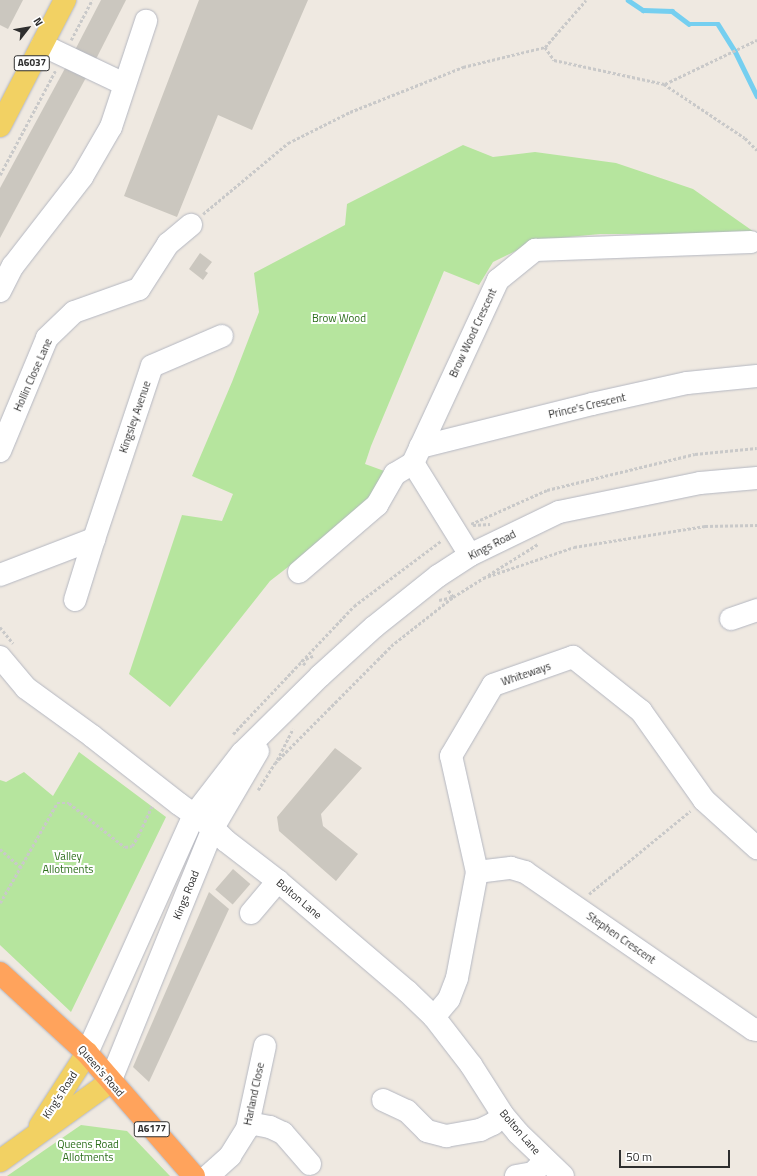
<!DOCTYPE html>
<style>
body{margin:0}
#map{position:relative;width:757px;height:1176px;overflow:hidden;background:#efe9e1;font-family:"Titillium Web",sans-serif}
div>[style]{position:absolute}
[style*='--x']{left:calc(var(--x)*1px);top:calc(var(--y)*1px);width:calc(var(--w)*1px);rotate:calc(var(--a)*1deg)}
.green>*{inset:0;background:#b6e59e}
.stream>*{height:4.5px;margin:-2.25px;padding:0 2.25px;transform-origin:2.25px;border-radius:2.25px;background:#75cff0}
.building>*{inset:0;background:#cbc7bf;transform-origin:0 0}
.path>*{height:2.5px;margin-top:-1.25px;transform-origin:0;background:repeating-linear-gradient(90deg,#c9c9c9 0 3px,transparent 0 5px)}
.roads{filter:drop-shadow(0 0 1px #b4b7c1) drop-shadow(0 0 1px #b4b7c1)}
.minor>*{height:22px;margin:-11px;padding:0 11px;transform-origin:11px;border-radius:11px;background:#fff}
.major>*{height:22px;margin:-11px;padding:0 11px;transform-origin:11px;border-radius:11px;background:#f2d163}
.highway>*{height:22px;margin:-11px;padding:0 11px;transform-origin:11px;border-radius:11px;background:#ffa35c}
span{translate:-50% -50%;white-space:nowrap;text-align:center;line-height:1.15;-webkit-text-stroke:4px #fff;paint-order:stroke}
.shield-label span{padding:1px 3px;background:#fff;border:1px solid;border-radius:3px;-webkit-text-stroke-width:0}
.shield-label{font-size:10px;color:#2e2e2e;font-weight:700}
.park-label{font-size:11px;color:#2c6e1b}
.street-label{font-size:11px;color:#2e2e2e}
.north{position:absolute;left:8px;top:8px;width:40px;height:40px;-webkit-text-stroke:3px #fff;paint-order:stroke;rotate:59deg;font-size:11px;font-weight:700;line-height:16px;text-align:center;color:#2e2e2e}
.north::after{content:'';display:block;margin:auto;width:14px;height:18px;background:#2e2e2e;clip-path:polygon(50% 0,100% 100%,50% 72%,0 100%)}
.scale{position:absolute;left:619px;top:1150px;width:111px;height:18px;box-sizing:border-box;border:2px solid #2e2e2e;border-top:0;padding-left:5px;font-size:12px;line-height:14px;white-space:nowrap;color:#2e2e2e;-webkit-text-stroke:3px #fff;paint-order:stroke}
</style>
<div id="map">
<div class="green">
<i style="clip-path:polygon(463px 145px,493px 157px,535px 152px,616px 163px,693px 189px,757px 234px,600px 234px,538px 240px,493px 262px,479px 285px,444px 271px,371px 446px,365px 464px,387px 472px,364px 508px,270px 581px,170px 707px,129px 674px,182px 515px,222px 521px,233px 494px,192px 476px,232px 382px,259px 312px,254px 273px,345px 225px,347px 204px)"></i>
<i style="clip-path:polygon(79px 752px,166px 817px,71px 1012px,0 945px,0 780px,6px 782px,24px 772px,53px 796px)"></i>
<i style="clip-path:polygon(81px 1125px,127px 1131px,170px 1176px,7px 1176px)"></i>
</div>
<div class="stream">
<i style="--x:628;--y:0;--w:18;--a:34"></i>
<i style="--x:643;--y:10;--w:29;--a:2"></i>
<i style="--x:672;--y:11;--w:21;--a:37"></i>
<i style="--x:689;--y:24;--w:29;--a:0"></i>
<i style="--x:718;--y:24;--w:32;--a:58"></i>
<i style="--x:735;--y:51;--w:50;--a:63.9"></i>
</div>
<div class="building">
<i style="clip-path:polygon(0 0,23px 0,8px 29px,0 25px)"></i>
<i style="clip-path:polygon(101px 0,126px 0,95px 61px,75px 50px)"></i>
<i style="clip-path:polygon(199px 0,308px 0,252px 130px,218px 115px,177px 217px,124px 196px)"></i>
<i style="clip-path:polygon(69px 61px,89px 72px,0 238px,0 188px)"></i>
<i style="clip-path:polygon(200px 253px,212px 262px,205px 271px,208px 273px,203px 280px,189px 269px)"></i>
<i style="clip-path:polygon(335px 748px,362px 768px,321px 814px,323px 826px,358px 854px,336px 881px,279px 831px,277px 817px)"></i>
<i style="left:233px;top:869px;width:23px;height:27px;rotate:41deg"></i>
<i style="clip-path:polygon(209px 892px,229px 909px,149px 1082px,133px 1067px)"></i>
</div>
<div class="path">
<i style="--x:71;--y:40;--w:45;--a:-62.3"></i>
<i style="--x:545;--y:47;--w:62;--a:-48.9"></i>
<i style="--x:665;--y:84;--w:102;--a:-25.6"></i>
<i style="--x:0;--y:175;--w:118;--a:-62.1"></i>
<i style="--x:203;--y:214;--w:111;--a:-39.9"></i>
<i style="--x:288;--y:143;--w:69;--a:-26.6"></i>
<i style="--x:350;--y:112;--w:122;--a:-21.7"></i>
<i style="--x:463;--y:67;--w:84;--a:-13.7"></i>
<i style="--x:545;--y:47;--w:16;--a:55"></i>
<i style="--x:554;--y:60;--w:113;--a:12.3"></i>
<i style="--x:664;--y:84;--w:97;--a:33.7"></i>
<i style="--x:745;--y:138;--w:17;--a:45"></i>
<i style="--x:471;--y:524;--w:83;--a:-24.1"></i>
<i style="--x:547;--y:490;--w:152;--a:-13.7"></i>
<i style="--x:695;--y:454;--w:62;--a:-5.5"></i>
<i style="--x:473;--y:525;--w:17;--a:-3"></i>
<i style="--x:488;--y:575;--w:59;--a:-31.8"></i>
<i style="--x:439;--y:600;--w:14;--a:-12"></i>
<i style="--x:453;--y:597;--w:9;--a:-126"></i>
<i style="--x:0;--y:627;--w:21;--a:51"></i>
<i style="--x:305;--y:665;--w:6;--a:-135"></i>
<i style="--x:301;--y:661;--w:13;--a:-23"></i>
<i style="--x:233;--y:734;--w:176;--a:-46.6"></i>
<i style="--x:354;--y:606;--w:109;--a:-36.8"></i>
<i style="--x:277;--y:760;--w:35;--a:-63"></i>
<i style="--x:258;--y:790;--w:32;--a:-58"></i>
<i style="--x:275;--y:763;--w:165;--a:-45.2"></i>
<i style="--x:391;--y:646;--w:79;--a:-38.3"></i>
<i style="--x:453;--y:597;--w:36;--a:-32"></i>
<i style="--x:483;--y:578;--w:96;--a:-18.8"></i>
<i style="--x:574;--y:547;--w:133;--a:-9.1"></i>
<i style="--x:705;--y:526;--w:52;--a:-1.1"></i>
<i style="--x:0;--y:849;--w:28;--a:41"></i>
<i style="--x:589;--y:894;--w:131;--a:-39.4"></i>
<i style="--x:0;--y:903;--w:115;--a:-60.3"></i>
<i style="--x:57;--y:803;--w:12;--a:0"></i>
<i style="--x:69;--y:803;--w:71;--a:38.2"></i>
<i style="--x:125;--y:847;--w:7;--a:-8"></i>
<i style="--x:132;--y:846;--w:12;--a:-59"></i>
<i style="--x:138;--y:836;--w:33;--a:-65"></i>
</div>
<div class="roads">
<div class="minor">
<i style="--x:42;--y:45;--w:91;--a:25.4"></i>
<i style="--x:0;--y:291;--w:28;--a:-63"></i>
<i style="--x:13;--y:266;--w:113;--a:-52.2"></i>
<i style="--x:82;--y:177;--w:58;--a:-59.9"></i>
<i style="--x:111;--y:127;--w:112;--a:-71.7"></i>
<i style="--x:420;--y:447;--w:177;--a:-14"></i>
<i style="--x:592;--y:404;--w:97;--a:-12.5"></i>
<i style="--x:687;--y:383;--w:70;--a:-5.7"></i>
<i style="--x:0;--y:451;--w:122;--a:-67.4"></i>
<i style="--x:47;--y:338;--w:37;--a:-44"></i>
<i style="--x:74;--y:312;--w:69;--a:-19.5"></i>
<i style="--x:139;--y:289;--w:54;--a:-57.2"></i>
<i style="--x:168;--y:244;--w:30;--a:-40"></i>
<i style="--x:470;--y:555;--w:108;--a:-121.8"></i>
<i style="--x:413;--y:463;--w:202;--a:-65.1"></i>
<i style="--x:498;--y:280;--w:48;--a:-39"></i>
<i style="--x:535;--y:250;--w:216;--a:-2.1"></i>
<i style="--x:299;--y:572;--w:103;--a:-40.7"></i>
<i style="--x:377;--y:505;--w:36;--a:-60"></i>
<i style="--x:395;--y:474;--w:21;--a:-31"></i>
<i style="--x:0;--y:575;--w:101;--a:-21"></i>
<i style="--x:94;--y:539;--w:182;--a:-71.5"></i>
<i style="--x:152;--y:366;--w:76;--a:-23.2"></i>
<i style="--x:75;--y:600;--w:64;--a:-72.7"></i>
<i style="--x:731;--y:619;--w:28;--a:-19"></i>
<i style="--x:0;--y:657;--w:40;--a:50"></i>
<i style="--x:26;--y:688;--w:82;--a:36"></i>
<i style="--x:92;--y:736;--w:110;--a:38"></i>
<i style="--x:179;--y:804;--w:42;--a:35.2"></i>
<i style="--x:213;--y:828;--w:18;--a:45"></i>
<i style="--x:226;--y:841;--w:66;--a:37.6"></i>
<i style="--x:278;--y:881;--w:170;--a:40.5"></i>
<i style="--x:407;--y:991;--w:37;--a:44"></i>
<i style="--x:434;--y:1017;--w:61;--a:52.4"></i>
<i style="--x:471;--y:1065;--w:59;--a:57.4"></i>
<i style="--x:503;--y:1115;--w:23;--a:50"></i>
<i style="--x:518;--y:1133;--w:62;--a:43.7"></i>
<i style="--x:477;--y:872;--w:34;--a:-7"></i>
<i style="--x:511;--y:868;--w:15;--a:16"></i>
<i style="--x:525;--y:872;--w:277;--a:34.6"></i>
<i style="--x:753;--y:1029;--w:4;--a:14"></i>
<i style="--x:251;--y:913;--w:42;--a:-49.8"></i>
<i style="--x:434;--y:1017;--w:23;--a:-50"></i>
<i style="--x:449;--y:999;--w:22;--a:-69"></i>
<i style="--x:457;--y:978;--w:108;--a:-79.3"></i>
<i style="--x:477;--y:872;--w:119;--a:-102.6"></i>
<i style="--x:451;--y:756;--w:82;--a:-59.4"></i>
<i style="--x:493;--y:685;--w:85;--a:-19.3"></i>
<i style="--x:573;--y:657;--w:87;--a:38.5"></i>
<i style="--x:641;--y:711;--w:109;--a:54.7"></i>
<i style="--x:704;--y:800;--w:72;--a:42.2"></i>
<i style="--x:87;--y:1053;--w:261;--a:-65.8"></i>
<i style="--x:194;--y:815;--w:78;--a:-52.3"></i>
<i style="--x:242;--y:753;--w:110;--a:-44.6"></i>
<i style="--x:320;--y:676;--w:73;--a:-42.2"></i>
<i style="--x:374;--y:627;--w:82;--a:-38.6"></i>
<i style="--x:438;--y:576;--w:38;--a:-33"></i>
<i style="--x:470;--y:555;--w:99;--a:-25.8"></i>
<i style="--x:559;--y:512;--w:144;--a:-11.6"></i>
<i style="--x:700;--y:483;--w:57;--a:-5"></i>
<i style="--x:110;--y:1082;--w:274;--a:-67.9"></i>
<i style="--x:213;--y:828;--w:89;--a:-59.7"></i>
<i style="--x:383;--y:1100;--w:26;--a:25"></i>
<i style="--x:407;--y:1111;--w:28;--a:45"></i>
<i style="--x:427;--y:1131;--w:20;--a:15"></i>
<i style="--x:446;--y:1136;--w:35;--a:-10"></i>
<i style="--x:480;--y:1130;--w:14;--a:-25"></i>
<i style="--x:493;--y:1124;--w:13;--a:-42"></i>
<i style="--x:249;--y:1123;--w:21;--a:11"></i>
<i style="--x:270;--y:1127;--w:14;--a:25"></i>
<i style="--x:283;--y:1133;--w:41;--a:48.9"></i>
<i style="--x:208;--y:1176;--w:30;--a:-42"></i>
<i style="--x:230;--y:1156;--w:32;--a:-58"></i>
<i style="--x:247;--y:1129;--w:85;--a:-77.8"></i>
<i style="--x:516;--y:1176;--w:17;--a:-10"></i>
<i style="--x:533;--y:1173;--w:18;--a:-47"></i>
</div>
<div class="major">
<i style="--x:0;--y:126;--w:142;--a:-62.7"></i>
<i style="--x:40;--y:1126;--w:87;--a:-57.2"></i>
<i style="--x:0;--y:1161;--w:135;--a:-35.7"></i>
</div>
<div class="highway">
<i style="--x:0;--y:973;--w:118;--a:42.6"></i>
<i style="--x:87;--y:1053;--w:163;--a:49"></i>
</div>
</div>
<div class="shield-label">
<span style="left:32px;top:63px">A6037</span>
<span style="left:152px;top:1129px">A6177</span>
</div>
<div class="park-label">
<span style="left:339px;top:318px">Brow Wood</span>
<span style="left:68px;top:863px">Valley<br>Allotments</span>
<span style="left:88px;top:1151px">Queens Road<br>Allotments</span>
</div>
<div class="street-label">
<span style="left:473px;top:333px;rotate:-65deg">Brow Wood Crescent</span>
<span style="left:33px;top:375px;rotate:-66deg">Hollin Close Lane</span>
<span style="left:587px;top:406px;rotate:-13deg">Prince's Crescent</span>
<span style="left:135px;top:417px;rotate:-71deg">Kingsley Avenue</span>
<span style="left:492px;top:545px;rotate:-27deg">Kings Road</span>
<span style="left:526px;top:674px;rotate:-19deg">Whiteways</span>
<span style="left:186px;top:895px;rotate:-68deg">Kings Road</span>
<span style="left:299px;top:899px;rotate:40deg">Bolton Lane</span>
<span style="left:621px;top:938px;rotate:35deg">Stephen Crescent</span>
<span style="left:101px;top:1071px;rotate:49deg">Queen's Road</span>
<span style="left:254px;top:1094px;rotate:-78deg">Harland Close</span>
<span style="left:60px;top:1095px;rotate:-57deg">King's Road</span>
<span style="left:520px;top:1132px;rotate:49deg">Bolton Lane</span>
</div>
<div class="north">N</div>
<div class="scale">50 m</div>
</div>
